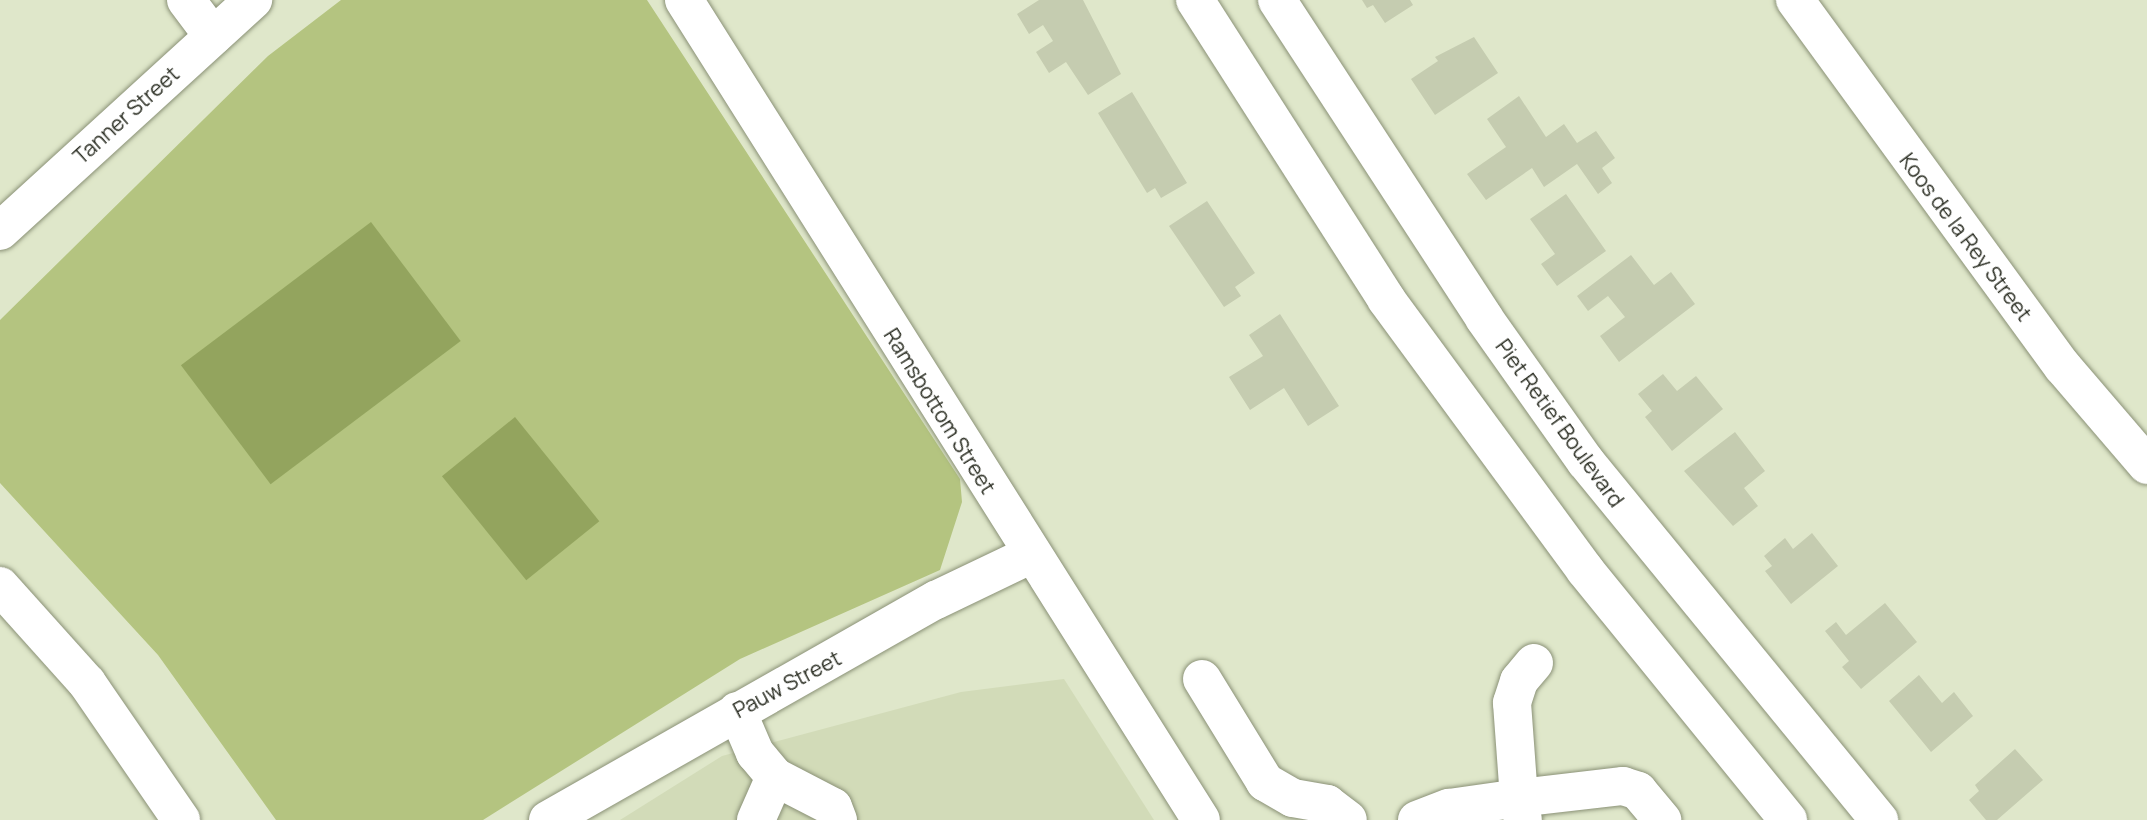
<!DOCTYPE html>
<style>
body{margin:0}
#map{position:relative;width:2147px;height:820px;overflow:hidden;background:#dfe7ca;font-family:Manrope,sans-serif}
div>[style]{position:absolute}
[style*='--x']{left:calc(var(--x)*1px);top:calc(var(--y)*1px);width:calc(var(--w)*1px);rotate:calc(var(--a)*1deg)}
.built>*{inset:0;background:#d2dbb8}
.green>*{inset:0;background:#b4c480}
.water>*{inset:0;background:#93a45e;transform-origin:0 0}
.building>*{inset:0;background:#c5ccb0}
.roads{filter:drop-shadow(0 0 2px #8a9176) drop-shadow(0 0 2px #8a9176)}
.minor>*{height:38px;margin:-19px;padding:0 19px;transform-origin:19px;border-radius:19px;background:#fff}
span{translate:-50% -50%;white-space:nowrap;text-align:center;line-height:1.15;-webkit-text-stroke:7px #fff;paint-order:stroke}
.street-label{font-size:21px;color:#2a2d22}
</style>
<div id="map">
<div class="built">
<i style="clip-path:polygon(1064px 679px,1154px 820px,620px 820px,722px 756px,961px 692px)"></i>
</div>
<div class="green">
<i style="clip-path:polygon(341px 0,647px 0,960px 479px,962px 502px,940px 570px,740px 659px,483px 820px,276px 820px,158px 655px,0 483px,0 320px,268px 56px)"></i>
</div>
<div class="water">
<i style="left:371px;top:222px;width:149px;height:238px;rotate:53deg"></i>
<i style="left:515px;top:417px;width:134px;height:94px;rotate:51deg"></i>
</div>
<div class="building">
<i style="clip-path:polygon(1039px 0,1083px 0,1121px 74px,1088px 95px,1066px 62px,1049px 73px,1036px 52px,1053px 41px,1043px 25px,1029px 34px,1017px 14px)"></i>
<i style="clip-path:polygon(1362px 0,1410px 0,1413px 5px,1385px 23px,1373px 5px,1367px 8px)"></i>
<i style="clip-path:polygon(1474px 37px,1498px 73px,1435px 115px,1411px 79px,1438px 61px,1435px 57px)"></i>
<i style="clip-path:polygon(1132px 92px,1187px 183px,1161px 198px,1155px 188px,1147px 193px,1098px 113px)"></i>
<i style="clip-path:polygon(1519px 96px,1546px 137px,1564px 124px,1577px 143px,1596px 131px,1615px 158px,1602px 168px,1612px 183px,1598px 194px,1577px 164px,1544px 187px,1532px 168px,1486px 200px,1467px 174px,1506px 147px,1487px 119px)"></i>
<i style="clip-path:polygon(1566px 194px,1606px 251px,1557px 286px,1541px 264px,1555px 254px,1530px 219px)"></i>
<i style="clip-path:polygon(1207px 201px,1255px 273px,1235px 287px,1241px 296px,1224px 307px,1169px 226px)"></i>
<i style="clip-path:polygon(1631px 255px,1654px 285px,1671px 272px,1695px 304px,1619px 362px,1600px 336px,1625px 317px,1608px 296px,1588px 311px,1577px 296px)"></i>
<i style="clip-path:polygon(1280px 314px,1339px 406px,1308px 426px,1284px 388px,1250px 410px,1229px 377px,1263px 356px,1249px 335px)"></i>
<i style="clip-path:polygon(1663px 374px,1677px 391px,1696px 376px,1723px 409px,1672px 451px,1645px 417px,1652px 411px,1638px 394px)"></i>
<i style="clip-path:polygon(1735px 432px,1765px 471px,1744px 488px,1758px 506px,1733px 526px,1684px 471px)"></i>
<i style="clip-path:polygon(1812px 533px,1838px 566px,1791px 604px,1765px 571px,1772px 566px,1764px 556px,1785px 538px,1793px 549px)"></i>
<i style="clip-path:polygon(1885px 603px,1917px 642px,1861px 689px,1842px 667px,1849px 661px,1825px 631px,1836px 622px,1846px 635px)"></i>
<i style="clip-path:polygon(1919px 675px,1942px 703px,1954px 692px,1973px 716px,1931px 752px,1889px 701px)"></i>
<i style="clip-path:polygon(2015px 749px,2043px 780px,1997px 820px,1986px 820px,1969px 800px,1979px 791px,1975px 785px)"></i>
</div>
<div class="roads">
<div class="minor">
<i style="--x:186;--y:0;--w:45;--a:53.1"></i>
<i style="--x:684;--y:0;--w:969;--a:57.77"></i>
<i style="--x:1195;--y:0;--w:355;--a:57.4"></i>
<i style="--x:1386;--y:299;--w:336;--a:53.7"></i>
<i style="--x:1585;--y:570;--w:322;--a:50.9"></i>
<i style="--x:1277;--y:0;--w:379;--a:56.9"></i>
<i style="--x:1484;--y:318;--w:176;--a:54.7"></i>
<i style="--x:1586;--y:462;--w:463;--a:50.7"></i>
<i style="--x:1795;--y:0;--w:454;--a:53.9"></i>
<i style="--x:2063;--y:367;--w:129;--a:49.4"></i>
<i style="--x:0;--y:231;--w:343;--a:-42.4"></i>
<i style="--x:0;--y:586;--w:130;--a:48.1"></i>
<i style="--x:87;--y:683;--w:166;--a:55.5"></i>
<i style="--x:1534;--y:663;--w:23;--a:130"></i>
<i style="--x:1519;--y:681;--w:23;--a:108"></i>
<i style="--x:1512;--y:703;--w:95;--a:85.8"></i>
<i style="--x:1519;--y:798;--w:105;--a:-6.6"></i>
<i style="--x:1623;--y:786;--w:16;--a:18"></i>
<i style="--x:1638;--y:791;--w:38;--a:50"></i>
<i style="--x:1202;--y:679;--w:121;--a:58.5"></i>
<i style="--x:1265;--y:782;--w:32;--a:30"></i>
<i style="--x:1293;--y:798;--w:35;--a:10"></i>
<i style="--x:1327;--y:804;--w:26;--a:37"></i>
<i style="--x:737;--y:711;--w:46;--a:66.8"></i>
<i style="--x:755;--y:753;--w:31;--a:50"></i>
<i style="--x:775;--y:777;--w:65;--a:27.3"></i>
<i style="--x:833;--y:807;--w:14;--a:69"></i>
<i style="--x:548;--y:820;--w:446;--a:-29.6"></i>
<i style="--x:936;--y:600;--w:104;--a:-25.6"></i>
<i style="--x:756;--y:820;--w:47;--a:-66.2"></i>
<i style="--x:1417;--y:820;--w:34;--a:-21"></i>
<i style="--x:1449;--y:808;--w:71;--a:-8.1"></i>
<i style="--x:1519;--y:798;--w:22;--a:80"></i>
</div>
</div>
<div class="street-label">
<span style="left:126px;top:115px;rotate:-42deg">Tanner Street</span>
<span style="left:1966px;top:237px;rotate:53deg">Koos de la Rey Street</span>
<span style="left:940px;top:411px;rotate:58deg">Ramsbottom Street</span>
<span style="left:1560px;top:423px;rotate:54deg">Piet Retief Boulevard</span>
<span style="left:787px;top:684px;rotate:-28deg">Pauw Street</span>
</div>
</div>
